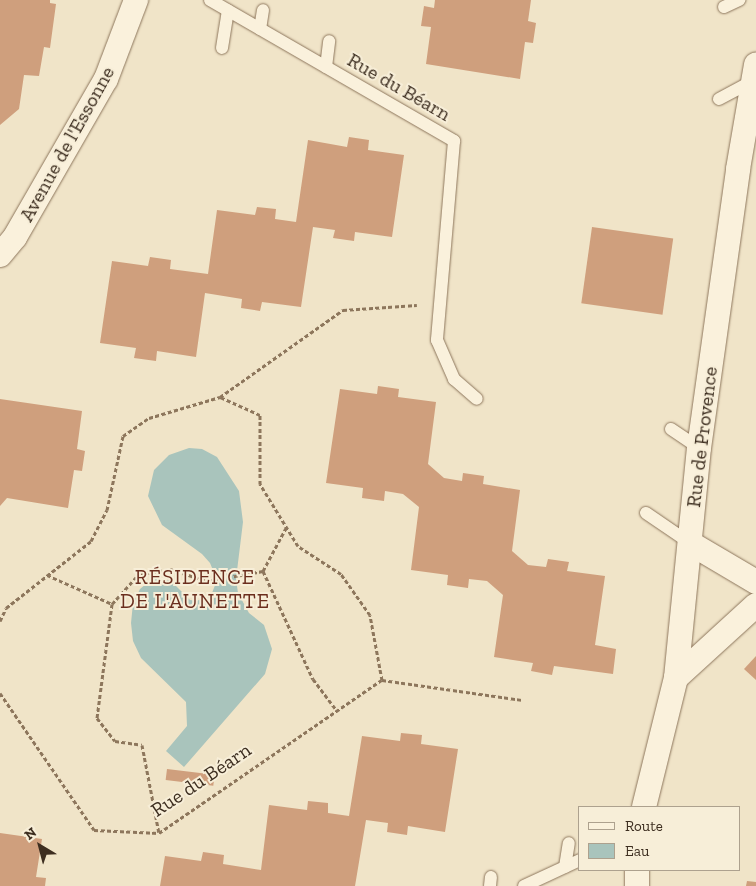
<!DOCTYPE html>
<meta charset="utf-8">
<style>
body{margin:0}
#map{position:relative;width:756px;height:886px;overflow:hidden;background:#f0e4c8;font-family:"Zilla Slab",serif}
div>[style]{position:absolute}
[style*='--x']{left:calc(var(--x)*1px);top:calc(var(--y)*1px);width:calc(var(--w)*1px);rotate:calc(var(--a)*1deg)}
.water>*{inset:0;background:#a9c4bc}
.building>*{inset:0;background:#cf9f7d;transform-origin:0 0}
.path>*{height:3px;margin-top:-1.5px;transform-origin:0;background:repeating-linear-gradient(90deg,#8d765c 0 4px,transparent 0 6.5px)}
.roads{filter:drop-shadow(0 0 1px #8d765c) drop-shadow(0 0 1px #8d765c)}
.service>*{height:12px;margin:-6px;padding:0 6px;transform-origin:6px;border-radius:6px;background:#faf1dc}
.minor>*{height:24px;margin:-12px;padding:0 12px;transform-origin:12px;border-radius:12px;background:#faf1dc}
span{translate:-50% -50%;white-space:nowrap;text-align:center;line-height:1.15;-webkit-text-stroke:4px #f7eed8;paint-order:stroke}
.street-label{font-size:20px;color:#3d2e20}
.neighbourhood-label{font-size:21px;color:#6b2e1e;letter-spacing:1px}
.legend{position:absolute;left:578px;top:806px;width:162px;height:65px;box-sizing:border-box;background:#f7eed8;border:1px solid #ada18e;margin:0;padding:6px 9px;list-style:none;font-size:15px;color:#3d2e20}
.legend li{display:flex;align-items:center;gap:10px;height:25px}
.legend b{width:25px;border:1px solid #ada18e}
.north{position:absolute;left:15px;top:821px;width:50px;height:50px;-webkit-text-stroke:4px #f7eed8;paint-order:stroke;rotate:323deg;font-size:14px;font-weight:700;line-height:20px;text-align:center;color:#3d2e20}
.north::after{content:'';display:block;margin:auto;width:18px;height:22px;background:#3d2e20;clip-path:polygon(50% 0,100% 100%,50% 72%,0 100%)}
</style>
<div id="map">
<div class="water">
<i style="clip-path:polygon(189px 448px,202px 449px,217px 457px,239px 491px,243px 522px,236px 579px,238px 593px,249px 613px,264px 625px,272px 649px,265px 674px,184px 767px,166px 751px,187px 726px,186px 702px,141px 658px,133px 641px,131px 623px,133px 603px,140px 589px,152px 579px,170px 580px,190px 600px,197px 601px,212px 593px,217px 580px,210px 563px,202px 554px,162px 525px,148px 496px,154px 470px,169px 455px)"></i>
</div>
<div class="building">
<i style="clip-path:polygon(0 0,50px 0,50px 3px,56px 4px,50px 48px,44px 47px,39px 76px,24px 75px,19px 109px,0 125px)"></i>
<i style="clip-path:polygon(435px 0,531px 0,528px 21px,536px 23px,533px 43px,525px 42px,520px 79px,426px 64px,431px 27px,421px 26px,424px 6px,434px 8px)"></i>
<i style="clip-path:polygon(349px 137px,369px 140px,368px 150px,404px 155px,392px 237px,355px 232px,354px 241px,333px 238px,335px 230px,313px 227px,301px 307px,262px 302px,260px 311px,241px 308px,242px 299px,205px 293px,196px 357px,157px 351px,156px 361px,134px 358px,136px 348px,100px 343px,112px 261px,148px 266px,150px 257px,171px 260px,170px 269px,208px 274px,217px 210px,255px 215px,257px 207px,276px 209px,275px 219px,296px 222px,308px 140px,347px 147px)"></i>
<i style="left:592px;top:227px;width:82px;height:77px;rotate:8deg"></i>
<i style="clip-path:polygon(378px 386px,399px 389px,398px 397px,436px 402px,428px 464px,444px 478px,462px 481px,463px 473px,484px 476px,483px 484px,520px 490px,512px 551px,528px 565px,546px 567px,548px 559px,569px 562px,567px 571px,605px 576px,595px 645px,616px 649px,613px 674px,554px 666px,552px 675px,531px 671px,533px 663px,494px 657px,503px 595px,487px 581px,469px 579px,468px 588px,447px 585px,448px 575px,411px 570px,419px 507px,403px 494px,385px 491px,384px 501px,362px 498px,363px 488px,326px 483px,340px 389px,377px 394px)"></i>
<i style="clip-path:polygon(0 399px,82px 411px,77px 449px,85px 451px,82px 471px,74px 470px,68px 508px,7px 498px,0 506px)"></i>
<i style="clip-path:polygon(756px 656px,756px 680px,744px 669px)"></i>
<i style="clip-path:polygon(401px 733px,422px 735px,421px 744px,458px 749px,445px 832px,408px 826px,407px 835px,387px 832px,388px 823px,366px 820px,355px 886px,160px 886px,165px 856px,201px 861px,203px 852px,224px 855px,223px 864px,261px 870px,269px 805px,307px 810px,308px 801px,328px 803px,328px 813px,349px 816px,362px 736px,400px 741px)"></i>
<i style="left:167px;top:769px;width:48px;height:11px;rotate:7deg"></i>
<i style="clip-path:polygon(0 833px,42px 839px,36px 877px,46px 878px,45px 886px,0 886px)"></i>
<i style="clip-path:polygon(747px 881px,756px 882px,756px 886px,746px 886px)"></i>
</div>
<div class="path">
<i style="--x:263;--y:571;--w:119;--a:65.2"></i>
<i style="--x:313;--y:679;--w:39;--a:53"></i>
<i style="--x:47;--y:575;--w:71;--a:24"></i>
<i style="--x:112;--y:604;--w:40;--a:-48"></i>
<i style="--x:139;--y:574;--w:31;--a:-9"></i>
<i style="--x:170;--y:569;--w:40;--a:18"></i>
<i style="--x:208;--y:581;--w:56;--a:-10.3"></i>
<i style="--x:263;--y:571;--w:49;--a:-61.9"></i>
<i style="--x:112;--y:604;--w:115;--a:97.5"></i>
<i style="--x:97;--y:718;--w:29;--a:52"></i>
<i style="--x:115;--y:741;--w:27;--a:8"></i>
<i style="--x:142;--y:745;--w:90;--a:79.1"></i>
<i style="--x:0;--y:621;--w:14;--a:-65"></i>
<i style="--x:6;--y:608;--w:108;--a:-38.2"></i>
<i style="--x:91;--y:541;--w:35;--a:-63"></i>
<i style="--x:107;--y:510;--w:76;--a:-77.8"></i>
<i style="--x:123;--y:436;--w:32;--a:-35"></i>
<i style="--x:149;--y:418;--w:74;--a:-16.5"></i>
<i style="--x:220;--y:397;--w:151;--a:-35.3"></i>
<i style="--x:343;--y:310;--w:74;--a:-3.9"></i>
<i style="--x:382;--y:680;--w:141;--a:8.1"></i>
<i style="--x:0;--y:693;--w:166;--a:55.5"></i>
<i style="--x:94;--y:830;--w:65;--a:2.6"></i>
<i style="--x:159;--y:833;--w:270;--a:-34.5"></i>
<i style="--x:382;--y:680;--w:66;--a:-100.5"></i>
<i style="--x:370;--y:615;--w:50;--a:-125.3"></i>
<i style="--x:341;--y:574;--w:51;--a:-146.9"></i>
<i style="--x:298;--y:546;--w:73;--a:-121.5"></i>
<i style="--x:260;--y:484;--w:69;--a:-90"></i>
<i style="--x:260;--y:415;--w:44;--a:-155.8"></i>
</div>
<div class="roads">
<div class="service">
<i style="--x:210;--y:0;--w:282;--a:30"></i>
<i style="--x:454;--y:141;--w:200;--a:94.9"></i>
<i style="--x:437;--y:340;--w:43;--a:66.4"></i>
<i style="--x:454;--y:379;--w:30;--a:41"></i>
<i style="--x:724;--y:7;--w:17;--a:-25"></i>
<i style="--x:260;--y:29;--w:19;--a:-81"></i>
<i style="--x:222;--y:48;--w:38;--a:-81"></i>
<i style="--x:326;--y:67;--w:26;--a:-83"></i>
<i style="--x:719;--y:99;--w:38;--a:-28"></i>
<i style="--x:671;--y:429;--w:34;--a:34"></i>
<i style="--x:646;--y:513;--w:53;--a:34.3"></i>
<i style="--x:565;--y:867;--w:24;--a:-81"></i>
<i style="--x:490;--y:886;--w:9;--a:-84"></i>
<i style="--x:524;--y:886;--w:62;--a:-24.9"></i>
</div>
<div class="minor">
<i style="--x:0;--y:255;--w:23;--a:-50"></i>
<i style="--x:15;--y:237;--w:182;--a:-60.1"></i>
<i style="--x:106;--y:79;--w:85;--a:-69.2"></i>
<i style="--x:690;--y:543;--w:77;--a:30.6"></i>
<i style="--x:676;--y:678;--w:108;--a:-42.4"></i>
<i style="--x:644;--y:807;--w:133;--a:-76.1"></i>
<i style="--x:676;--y:678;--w:231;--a:-84.3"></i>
<i style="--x:699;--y:448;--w:282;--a:-82"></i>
<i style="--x:738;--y:169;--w:106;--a:-80.2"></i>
<i style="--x:637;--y:886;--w:16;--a:-90"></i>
</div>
</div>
<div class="street-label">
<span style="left:399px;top:87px;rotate:30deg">Rue du Béarn</span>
<span style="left:67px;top:144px;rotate:-61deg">Avenue de l'Essonne</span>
<span style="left:702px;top:437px;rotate:-83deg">Rue de Provence</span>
<span style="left:201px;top:780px;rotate:-34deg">Rue du Béarn</span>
</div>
<div class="neighbourhood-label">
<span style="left:195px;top:589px">RÉSIDENCE<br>DE L'AUNETTE</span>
</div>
<ul class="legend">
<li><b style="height:6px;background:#faf1dc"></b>Route</li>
<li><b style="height:14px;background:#a9c4bc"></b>Eau</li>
</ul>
<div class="north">N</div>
</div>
